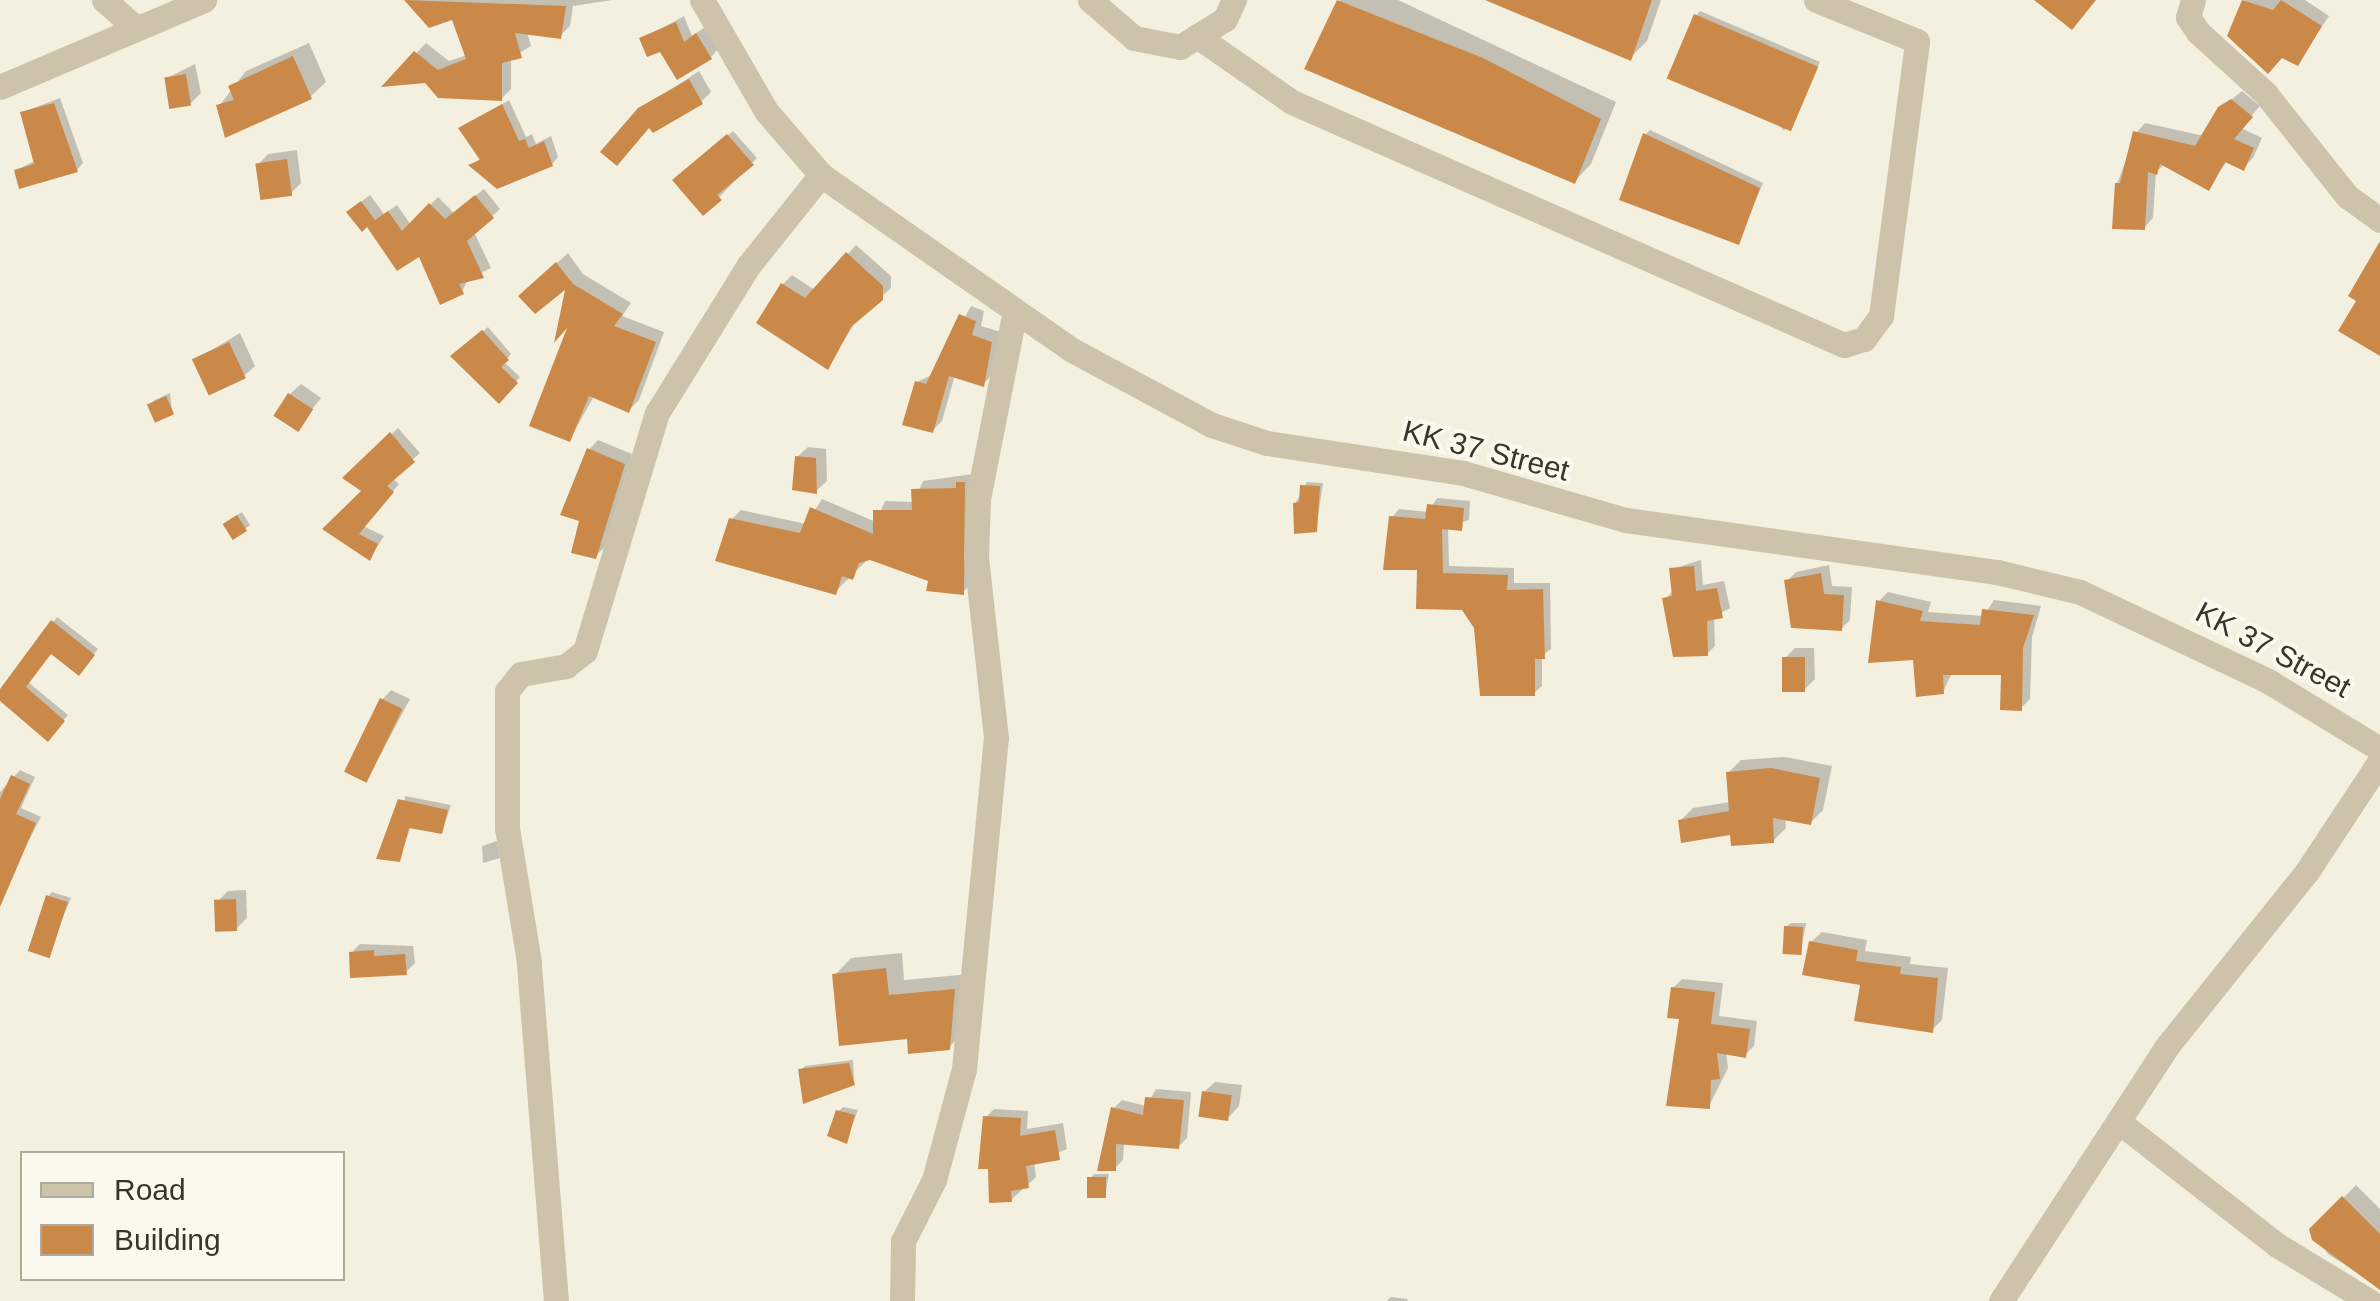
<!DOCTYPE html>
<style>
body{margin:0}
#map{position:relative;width:2380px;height:1301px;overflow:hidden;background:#f4f0e0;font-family:Arial,sans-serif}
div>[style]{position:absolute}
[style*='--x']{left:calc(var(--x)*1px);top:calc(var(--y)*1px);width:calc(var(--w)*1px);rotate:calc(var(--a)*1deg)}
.shadow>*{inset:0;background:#0003}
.building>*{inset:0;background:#ca8948;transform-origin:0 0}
.street>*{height:25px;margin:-12.5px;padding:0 12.5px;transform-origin:12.5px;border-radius:12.5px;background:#cdc3ab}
span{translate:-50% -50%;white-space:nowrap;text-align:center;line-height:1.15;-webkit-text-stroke:8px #fbf8ed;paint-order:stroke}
.street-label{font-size:30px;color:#3b342a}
.legend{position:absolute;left:20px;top:1151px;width:325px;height:130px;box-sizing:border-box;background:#fbf8ed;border:2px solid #aeaa9f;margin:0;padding:12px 18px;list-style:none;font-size:30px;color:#3b342a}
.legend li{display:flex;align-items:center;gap:20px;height:50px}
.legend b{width:50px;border:2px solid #aeaa9f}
</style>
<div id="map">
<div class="shadow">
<i style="clip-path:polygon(408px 0,612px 0,573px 6px,570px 26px,560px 36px,527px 32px,531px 46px,511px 58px,511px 89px,501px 99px,426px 80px,387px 84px,426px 43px,449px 61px,467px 55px,453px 17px,430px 25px)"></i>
<i style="clip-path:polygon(1340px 0,1398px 0,1616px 102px,1591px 164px,1575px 181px,1307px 68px)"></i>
<i style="clip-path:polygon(1488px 0,1661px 0,1647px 41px,1630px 58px)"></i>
<i style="clip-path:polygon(2245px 0,2305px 0,2329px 16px,2297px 63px,2230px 36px)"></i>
<i style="clip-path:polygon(1700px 11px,1820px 62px,1784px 131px,1696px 16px)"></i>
<i style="clip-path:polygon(684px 16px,692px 36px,705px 27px,718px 49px,711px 57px,642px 39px)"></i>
<i style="clip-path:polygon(309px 43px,326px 82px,310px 97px,219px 106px,246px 71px)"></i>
<i style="clip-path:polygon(195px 64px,201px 93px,190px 104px,167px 78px)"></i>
<i style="clip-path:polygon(699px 71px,711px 92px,701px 102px,640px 110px)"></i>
<i style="clip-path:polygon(2242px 91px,2260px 106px,2241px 128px,2262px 138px,2253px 158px,2243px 168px,2228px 160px,2208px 187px,2165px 164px,2156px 172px,2153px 218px,2144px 228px,2117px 184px,2136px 133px,2145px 123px,2204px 136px,2220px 109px)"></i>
<i style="clip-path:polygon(60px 98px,83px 163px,77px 170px,17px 170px,36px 160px,23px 112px)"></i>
<i style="clip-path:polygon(509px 100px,526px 137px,532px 134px,536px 144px,551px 136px,558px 157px,552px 164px,472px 165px,481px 158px,461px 129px)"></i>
<i style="clip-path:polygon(1650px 130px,1763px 183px,1738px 242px,1645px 135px)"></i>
<i style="clip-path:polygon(733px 131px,757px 158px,704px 213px,676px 181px)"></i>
<i style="clip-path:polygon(297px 150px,301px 183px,290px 194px,258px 165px,268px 154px)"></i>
<i style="clip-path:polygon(484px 189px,500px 209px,474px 232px,491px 268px,468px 279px,462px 292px,420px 253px,398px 268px,357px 205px,370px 195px,384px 214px,397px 205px,411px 225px,438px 197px,454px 213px)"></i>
<i style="clip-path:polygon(856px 245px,891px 276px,891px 288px,858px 318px,828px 366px,783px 284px,792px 275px,815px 290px)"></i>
<i style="clip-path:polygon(568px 253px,583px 274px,631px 303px,622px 316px,664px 332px,639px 400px,629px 410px,594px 396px,570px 439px,569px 284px,532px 286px)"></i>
<i style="clip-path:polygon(971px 306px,984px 311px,981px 326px,1001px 332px,993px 374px,983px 384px,955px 375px,942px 421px,932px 431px,917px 382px,934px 374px)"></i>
<i style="clip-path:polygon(488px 327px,511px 354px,504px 362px,520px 377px,499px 400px,454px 356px)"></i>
<i style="clip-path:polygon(240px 333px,255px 366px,244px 376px,195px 360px)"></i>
<i style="clip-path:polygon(301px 384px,321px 398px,297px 428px,290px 394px)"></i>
<i style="clip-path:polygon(170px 393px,172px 412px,150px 405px,155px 400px)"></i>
<i style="clip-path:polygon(398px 428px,420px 453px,392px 478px,399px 484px,363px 526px,384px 536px,370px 558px,326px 529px,364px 491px,346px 477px)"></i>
<i style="clip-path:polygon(598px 440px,632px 454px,605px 547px,595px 556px,582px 519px,589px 450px)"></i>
<i style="clip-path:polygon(808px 447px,826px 449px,827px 481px,816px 491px,797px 457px)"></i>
<i style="clip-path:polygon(973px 474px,972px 583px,963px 592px,870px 557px,835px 592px,732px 519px,741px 510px,806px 524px,822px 499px,876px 522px,885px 501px,914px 502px,923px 481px)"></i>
<i style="clip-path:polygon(1307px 482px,1323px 483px,1316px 530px,1295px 504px)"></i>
<i style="clip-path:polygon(1437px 498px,1470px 501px,1469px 520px,1448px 527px,1449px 566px,1514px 568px,1514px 583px,1550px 583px,1551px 649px,1542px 656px,1542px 686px,1534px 693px,1463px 607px,1420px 568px,1392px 517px,1399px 509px,1428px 512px)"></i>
<i style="clip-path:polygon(242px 512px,250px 525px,245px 529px,229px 520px)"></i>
<i style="clip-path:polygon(1701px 560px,1703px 585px,1724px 581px,1730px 608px,1714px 617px,1715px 646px,1707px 654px,1665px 599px,1674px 590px,1672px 569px)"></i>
<i style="clip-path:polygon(1829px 565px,1832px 586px,1852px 587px,1850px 620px,1841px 629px,1787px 581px,1796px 572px)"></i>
<i style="clip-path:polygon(1888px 592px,1931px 602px,1928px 612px,1984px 616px,1994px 600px,2041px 606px,2032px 637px,2030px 699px,2021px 708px,2004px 672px,1952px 673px,1943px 692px,1879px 601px)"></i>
<i style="clip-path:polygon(57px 617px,98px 649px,83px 668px,52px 651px,28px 682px,68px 715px,48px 738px,0 693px)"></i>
<i style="clip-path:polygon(1795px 648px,1814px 648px,1815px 679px,1804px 690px,1784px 659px)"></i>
<i style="clip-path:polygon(391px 690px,410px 699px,367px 780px,382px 700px)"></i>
<i style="clip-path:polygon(1785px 757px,1832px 766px,1823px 810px,1810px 823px,1785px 818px,1786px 828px,1773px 841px,1680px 821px,1693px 808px,1730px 802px,1728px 773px,1741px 760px)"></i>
<i style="clip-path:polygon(20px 770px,35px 777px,21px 808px,41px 817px,20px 857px,0 847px,0 792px)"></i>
<i style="clip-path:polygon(405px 796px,451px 805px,442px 832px,411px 826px,399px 860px)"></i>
<i style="clip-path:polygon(497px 841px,500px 858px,483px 863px,482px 846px)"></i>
<i style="clip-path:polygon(246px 890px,247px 918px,236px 929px,217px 902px,228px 891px)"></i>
<i style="clip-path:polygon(52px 892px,71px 898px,46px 956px,48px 897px)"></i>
<i style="clip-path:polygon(1791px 923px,1806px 923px,1801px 952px,1786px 927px)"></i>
<i style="clip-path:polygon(1822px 932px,1867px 940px,1865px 951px,1911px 957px,1910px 964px,1948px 968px,1942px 1020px,1932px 1030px,1863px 983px,1811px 942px)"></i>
<i style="clip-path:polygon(360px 944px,413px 946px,415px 963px,406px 972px,351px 953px)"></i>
<i style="clip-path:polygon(902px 953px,904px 980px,970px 974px,965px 1031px,948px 1048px,909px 1036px,835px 975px,851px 958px)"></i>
<i style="clip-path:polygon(1682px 979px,1723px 983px,1719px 1016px,1757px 1021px,1754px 1046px,1745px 1055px,1726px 1052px,1728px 1068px,1709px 1106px,1673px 988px)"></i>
<i style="clip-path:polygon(853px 1060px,854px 1083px,801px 1070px,805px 1066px)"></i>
<i style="clip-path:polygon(1215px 1082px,1242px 1085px,1239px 1106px,1229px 1117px,1204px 1092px)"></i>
<i style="clip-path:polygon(1156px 1089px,1191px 1092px,1187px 1138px,1178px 1147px,1124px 1142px,1123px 1160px,1115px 1168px,1113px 1109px,1122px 1100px,1146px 1106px)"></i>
<i style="clip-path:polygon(843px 1107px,858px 1110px,846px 1141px,839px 1111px)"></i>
<i style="clip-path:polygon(994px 1109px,1028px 1111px,1027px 1129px,1063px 1123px,1067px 1149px,1034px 1162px,1036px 1177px,1011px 1200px,986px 1117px)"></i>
<i style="clip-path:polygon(1094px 1174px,1109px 1174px,1105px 1196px,1090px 1179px)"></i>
<i style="clip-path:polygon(2356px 1185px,2380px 1209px,2380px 1287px,2328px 1254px,2312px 1230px)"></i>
<i style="clip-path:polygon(1391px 1297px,1408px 1299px,1407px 1301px,1387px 1301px)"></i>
</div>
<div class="building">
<i style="clip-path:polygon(404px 0,566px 6px,561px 39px,515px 33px,522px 58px,502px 63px,502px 101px,438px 98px,425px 83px,381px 87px,414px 51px,438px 70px,466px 59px,452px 20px,429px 28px)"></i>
<i style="clip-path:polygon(1337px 0,1483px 58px,1601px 119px,1575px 184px,1304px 69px)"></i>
<i style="clip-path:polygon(1485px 0,1652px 0,1631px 61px)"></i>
<i style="clip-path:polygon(2034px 0,2096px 0,2072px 30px)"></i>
<i style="clip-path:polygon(2242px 0,2273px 10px,2281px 0,2322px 26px,2298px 66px,2282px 58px,2268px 74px,2227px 36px)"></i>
<i style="left:1694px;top:14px;width:135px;height:70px;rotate:23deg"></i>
<i style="clip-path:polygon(676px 22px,684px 42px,696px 33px,712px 59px,677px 80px,660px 52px,647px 57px,639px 38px)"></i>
<i style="clip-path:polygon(293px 56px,312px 99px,225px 138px,216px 105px,234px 100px,228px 86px)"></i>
<i style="left:186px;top:74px;width:32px;height:22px;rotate:81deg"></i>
<i style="clip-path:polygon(689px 79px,703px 104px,653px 133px,649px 128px,617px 166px,600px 152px,638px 108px)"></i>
<i style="clip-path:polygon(2231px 99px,2253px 117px,2234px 139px,2254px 148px,2244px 171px,2225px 162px,2209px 191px,2160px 164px,2157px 175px,2148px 172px,2145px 230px,2112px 229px,2115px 183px,2120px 183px,2133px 131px,2195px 146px,2218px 107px)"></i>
<i style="clip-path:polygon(54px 103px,78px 172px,19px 189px,14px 170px,34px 164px,20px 112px)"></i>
<i style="clip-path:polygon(502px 104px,519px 141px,525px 139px,529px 148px,544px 141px,553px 166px,497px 189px,468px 165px,480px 160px,458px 128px)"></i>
<i style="clip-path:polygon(1643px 133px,1760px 188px,1739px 245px,1619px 200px)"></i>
<i style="clip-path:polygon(727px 134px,754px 165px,717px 195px,722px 200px,703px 216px,672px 180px)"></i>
<i style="left:287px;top:159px;width:37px;height:32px;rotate:82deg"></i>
<i style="clip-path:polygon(475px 195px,494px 218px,467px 241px,484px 278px,459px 284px,464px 294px,440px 305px,419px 257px,397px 271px,367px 227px,362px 232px,346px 212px,361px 201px,375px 220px,388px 211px,402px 231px,429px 203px,445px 219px)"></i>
<i style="clip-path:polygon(2380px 241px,2380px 356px,2338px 331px,2356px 301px,2348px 296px)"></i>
<i style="clip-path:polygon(846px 252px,883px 286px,883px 300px,851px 327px,828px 370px,756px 323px,781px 283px,805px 298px)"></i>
<i style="clip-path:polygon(556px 262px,573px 284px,623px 314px,614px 326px,656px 342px,629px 413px,589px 396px,570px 442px,529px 426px,567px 328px,554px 343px,565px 290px,535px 314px,518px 296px)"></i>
<i style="clip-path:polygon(959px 314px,976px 321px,972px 335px,992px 342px,984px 387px,949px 376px,933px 433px,902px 425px,915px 381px,926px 384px)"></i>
<i style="clip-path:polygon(482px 330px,509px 360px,501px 367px,518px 383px,499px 404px,450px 356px)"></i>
<i style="left:229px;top:342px;width:40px;height:41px;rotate:65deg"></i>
<i style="left:288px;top:393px;width:30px;height:27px;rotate:33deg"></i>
<i style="left:166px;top:396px;width:20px;height:21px;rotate:66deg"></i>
<i style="clip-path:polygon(390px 432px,415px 462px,387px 486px,394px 492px,359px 534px,378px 544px,370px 561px,322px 529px,361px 491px,342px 478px)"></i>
<i style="clip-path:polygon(587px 448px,625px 464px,596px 559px,571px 553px,579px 521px,560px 515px)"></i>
<i style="clip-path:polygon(795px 456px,816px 458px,817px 494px,792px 490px)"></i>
<i style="clip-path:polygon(956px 482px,965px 482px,964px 595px,926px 591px,928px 581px,870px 560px,859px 563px,853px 580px,842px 576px,836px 595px,715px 561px,729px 518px,800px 533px,810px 507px,873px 534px,873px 510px,912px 510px,911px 489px,956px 488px)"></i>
<i style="clip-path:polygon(1300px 485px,1320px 486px,1317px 532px,1294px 534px,1293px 503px,1299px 502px)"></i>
<i style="clip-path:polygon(1427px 504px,1464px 508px,1462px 531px,1442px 529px,1443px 573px,1508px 575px,1507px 590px,1543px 589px,1545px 659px,1535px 659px,1535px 696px,1480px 696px,1474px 628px,1462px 610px,1416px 609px,1417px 570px,1383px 570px,1389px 516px,1425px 519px)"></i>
<i style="left:237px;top:515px;width:19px;height:17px;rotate:58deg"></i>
<i style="clip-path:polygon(1694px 566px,1696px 591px,1717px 588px,1723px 618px,1707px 621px,1708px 656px,1673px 657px,1662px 598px,1672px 596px,1669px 568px)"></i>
<i style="clip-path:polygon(1821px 573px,1824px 594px,1844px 595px,1842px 631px,1791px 628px,1784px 580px)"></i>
<i style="clip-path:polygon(1876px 600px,1923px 611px,1920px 621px,1980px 625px,1982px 609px,2034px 615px,2023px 648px,2022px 711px,2000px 710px,2001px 675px,1943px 675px,1944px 694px,1916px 697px,1913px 660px,1868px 663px)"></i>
<i style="clip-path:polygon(51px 620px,95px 655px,79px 676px,51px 654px,26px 687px,65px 721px,48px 742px,0 701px,0 689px)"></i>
<i style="left:1805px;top:657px;width:35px;height:23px;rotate:90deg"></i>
<i style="left:380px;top:698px;width:25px;height:82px;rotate:26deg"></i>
<i style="clip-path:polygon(1771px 768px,1820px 778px,1811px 825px,1773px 818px,1774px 843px,1731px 846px,1730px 835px,1681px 843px,1678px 820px,1729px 811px,1726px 772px)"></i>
<i style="clip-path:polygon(11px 775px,30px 784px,16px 814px,36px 823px,0 907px,0 799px)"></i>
<i style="clip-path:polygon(398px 799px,448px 810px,442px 834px,409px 828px,400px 862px,376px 859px)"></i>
<i style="left:46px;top:895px;width:23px;height:59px;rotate:18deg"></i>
<i style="left:236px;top:899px;width:32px;height:22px;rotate:88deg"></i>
<i style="left:1784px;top:926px;width:19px;height:28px;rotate:3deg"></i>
<i style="clip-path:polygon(1809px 941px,1858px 950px,1856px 961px,1901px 967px,1900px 974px,1938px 978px,1933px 1033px,1854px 1021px,1860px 985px,1802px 975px)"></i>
<i style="clip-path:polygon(374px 950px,374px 956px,405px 954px,407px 975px,350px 978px,349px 952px)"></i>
<i style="clip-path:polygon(886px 968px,889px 995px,955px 989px,950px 1050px,908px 1054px,907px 1039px,839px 1046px,832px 974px)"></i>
<i style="clip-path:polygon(1671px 987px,1715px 992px,1711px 1024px,1750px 1029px,1746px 1058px,1717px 1053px,1720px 1079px,1711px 1080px,1710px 1109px,1666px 1106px,1679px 1019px,1667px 1018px)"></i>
<i style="clip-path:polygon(849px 1063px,855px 1085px,803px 1104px,798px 1069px)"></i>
<i style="left:1202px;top:1091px;width:30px;height:26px;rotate:8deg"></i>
<i style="clip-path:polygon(1145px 1097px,1184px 1100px,1179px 1149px,1116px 1144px,1116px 1171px,1097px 1171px,1111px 1107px,1143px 1115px)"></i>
<i style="clip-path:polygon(836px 1110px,855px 1115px,847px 1144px,827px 1136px)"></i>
<i style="clip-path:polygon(983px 1116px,1021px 1118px,1020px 1136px,1055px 1130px,1060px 1160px,1026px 1166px,1029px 1188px,1011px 1191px,1012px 1202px,989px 1203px,988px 1169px,978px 1169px)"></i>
<i style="left:1106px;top:1177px;width:21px;height:19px;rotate:90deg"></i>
<i style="clip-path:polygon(2342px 1196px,2380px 1234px,2380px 1290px,2312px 1240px,2309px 1229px)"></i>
</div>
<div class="street">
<i style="--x:104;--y:0;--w:43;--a:41.2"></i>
<i style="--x:702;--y:0;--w:128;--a:60"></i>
<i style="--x:766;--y:111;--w:84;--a:49.3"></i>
<i style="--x:821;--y:175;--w:306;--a:34.9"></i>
<i style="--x:1072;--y:350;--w:159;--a:28.2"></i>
<i style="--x:1212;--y:425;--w:58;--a:18.1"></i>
<i style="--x:1267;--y:443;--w:198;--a:8.7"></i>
<i style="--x:1463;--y:473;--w:170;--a:16.1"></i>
<i style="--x:1626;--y:520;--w:375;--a:8"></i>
<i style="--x:1997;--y:572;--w:85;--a:13.5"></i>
<i style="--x:2080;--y:592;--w:208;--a:25.3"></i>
<i style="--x:2268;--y:681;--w:131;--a:31.3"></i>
<i style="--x:1090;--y:0;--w:58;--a:40.8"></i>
<i style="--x:1134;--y:38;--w:47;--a:11.1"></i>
<i style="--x:1180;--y:47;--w:53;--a:-31.9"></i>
<i style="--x:1225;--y:19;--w:21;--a:-65"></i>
<i style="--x:2193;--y:0;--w:18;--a:106"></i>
<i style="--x:2188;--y:17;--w:18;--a:56"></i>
<i style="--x:2198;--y:32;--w:91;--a:42.3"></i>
<i style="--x:2265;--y:93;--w:132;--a:51.5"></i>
<i style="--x:2347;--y:196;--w:41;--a:36"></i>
<i style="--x:1197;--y:36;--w:116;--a:34.8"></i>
<i style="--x:1292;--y:102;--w:603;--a:23.76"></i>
<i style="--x:1844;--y:345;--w:21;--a:-17"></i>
<i style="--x:1864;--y:339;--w:29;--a:-54"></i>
<i style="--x:1881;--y:316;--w:277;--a:-82.5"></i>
<i style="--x:1917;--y:41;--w:109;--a:-157.9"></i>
<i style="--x:0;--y:87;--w:222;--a:-23.1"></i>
<i style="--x:2119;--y:1122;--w:200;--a:37.9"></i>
<i style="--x:2277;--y:1245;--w:108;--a:31.3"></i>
<i style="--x:556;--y:1301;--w:340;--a:-94.6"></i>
<i style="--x:529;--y:962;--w:136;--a:-99.3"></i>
<i style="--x:507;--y:828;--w:137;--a:-90"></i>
<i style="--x:507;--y:691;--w:22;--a:-51"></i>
<i style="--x:521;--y:674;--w:46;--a:-10.1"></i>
<i style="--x:566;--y:666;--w:24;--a:-38"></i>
<i style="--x:585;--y:651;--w:249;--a:-73.2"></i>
<i style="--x:657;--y:413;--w:173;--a:-58.2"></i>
<i style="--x:748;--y:266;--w:117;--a:-51.3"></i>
<i style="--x:902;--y:1301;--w:60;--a:-89"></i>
<i style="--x:903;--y:1241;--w:68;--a:-63.1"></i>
<i style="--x:934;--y:1180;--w:115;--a:-74.9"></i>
<i style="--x:964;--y:1069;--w:333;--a:-84.5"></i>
<i style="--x:996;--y:738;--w:183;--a:-96.3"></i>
<i style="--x:976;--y:556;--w:57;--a:-88"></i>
<i style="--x:978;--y:499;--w:192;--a:-78.9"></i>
<i style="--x:2001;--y:1301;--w:306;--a:-56.9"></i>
<i style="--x:2168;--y:1045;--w:224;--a:-51.3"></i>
<i style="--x:2308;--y:870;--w:131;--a:-56.6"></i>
</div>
<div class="street-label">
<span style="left:1486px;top:451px;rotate:14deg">KK 37 Street</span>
<span style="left:2273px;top:650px;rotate:28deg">KK 37 Street</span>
</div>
<ul class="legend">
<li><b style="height:12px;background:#cdc3ab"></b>Road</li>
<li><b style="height:28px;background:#ca8948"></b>Building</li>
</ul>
</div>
